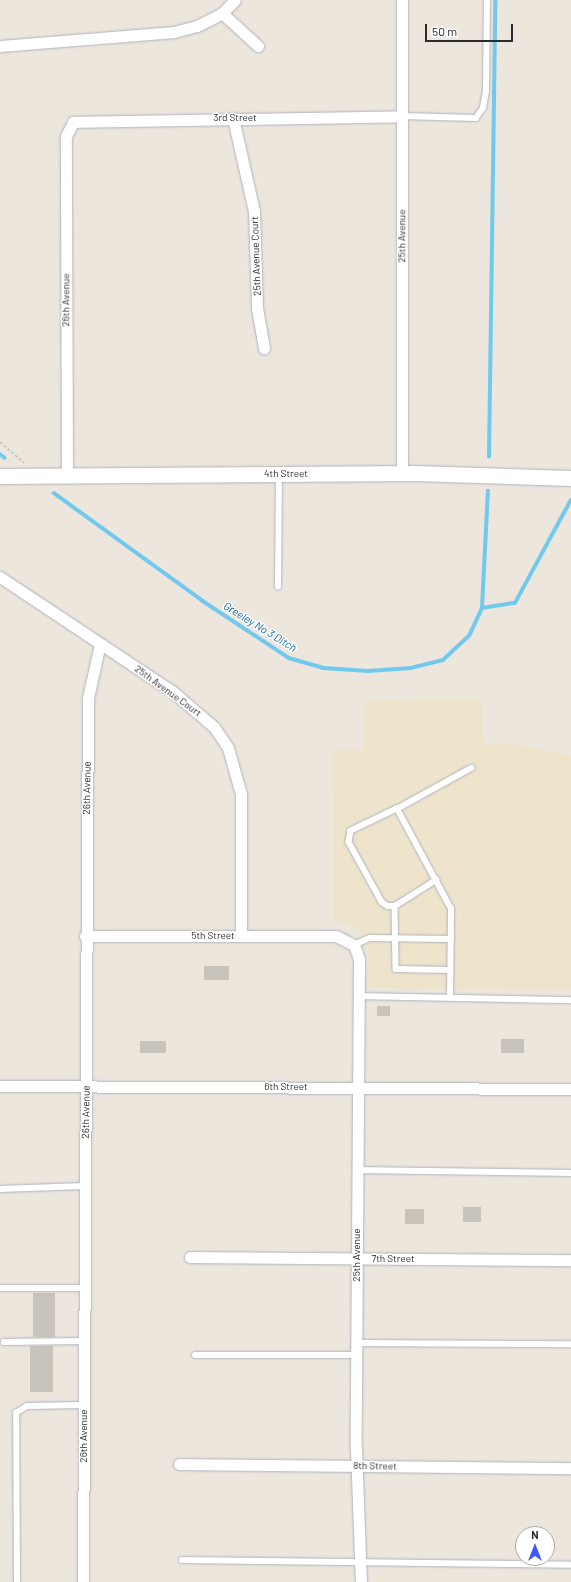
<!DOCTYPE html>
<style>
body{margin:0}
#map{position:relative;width:571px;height:1582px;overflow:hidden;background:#ece6dd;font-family:Barlow,sans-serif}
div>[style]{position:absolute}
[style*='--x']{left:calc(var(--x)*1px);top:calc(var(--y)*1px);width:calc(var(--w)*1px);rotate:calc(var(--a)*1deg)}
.education>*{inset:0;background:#eee4cc}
.stream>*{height:3.5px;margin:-1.75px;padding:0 1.75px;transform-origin:1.75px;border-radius:1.75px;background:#71c9ee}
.building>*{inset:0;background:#c8c4bb;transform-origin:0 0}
.path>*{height:2px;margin-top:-1px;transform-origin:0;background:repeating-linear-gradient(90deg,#c8c8c8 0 3px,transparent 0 5px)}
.roads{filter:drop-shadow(0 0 1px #b1b3be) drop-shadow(0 0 1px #b1b3be)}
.lane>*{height:5.5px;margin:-2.75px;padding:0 2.75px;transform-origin:2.75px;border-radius:2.75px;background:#fff}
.street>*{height:11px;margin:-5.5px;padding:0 5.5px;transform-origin:5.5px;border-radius:5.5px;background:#fff}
.secondary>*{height:15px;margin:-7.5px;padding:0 7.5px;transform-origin:7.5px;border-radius:7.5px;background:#fff}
span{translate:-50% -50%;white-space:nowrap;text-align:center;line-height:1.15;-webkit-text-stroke:3px #fff;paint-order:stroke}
.street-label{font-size:10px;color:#2b2b2b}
.water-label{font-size:11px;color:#0f669b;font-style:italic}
.north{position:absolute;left:515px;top:1526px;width:40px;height:40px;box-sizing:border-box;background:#fff;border:1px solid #aaa;border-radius:50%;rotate:0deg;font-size:11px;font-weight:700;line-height:16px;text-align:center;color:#2b2b2b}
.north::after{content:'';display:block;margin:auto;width:14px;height:18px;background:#3e5bf8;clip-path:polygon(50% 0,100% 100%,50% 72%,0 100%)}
.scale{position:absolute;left:425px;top:24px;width:88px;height:18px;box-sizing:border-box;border:2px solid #2b2b2b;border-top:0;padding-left:5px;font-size:12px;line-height:14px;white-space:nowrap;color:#2b2b2b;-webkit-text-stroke:3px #fff;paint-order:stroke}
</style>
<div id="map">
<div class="education">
<i style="clip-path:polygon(482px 699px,483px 744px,506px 743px,571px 755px,571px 990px,368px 988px,368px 947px,356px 927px,334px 921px,333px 750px,364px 749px,365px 701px)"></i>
</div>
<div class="stream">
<i style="--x:0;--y:454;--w:6;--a:39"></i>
<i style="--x:489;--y:457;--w:457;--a:-89.2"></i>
<i style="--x:54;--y:493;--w:184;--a:35.9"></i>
<i style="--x:203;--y:601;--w:103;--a:33.5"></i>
<i style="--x:289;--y:658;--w:35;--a:16"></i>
<i style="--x:323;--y:668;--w:45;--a:3.8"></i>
<i style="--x:368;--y:671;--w:43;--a:-4"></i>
<i style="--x:411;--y:668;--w:33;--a:-14"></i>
<i style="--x:443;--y:660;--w:35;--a:-43"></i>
<i style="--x:469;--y:636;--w:31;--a:-65"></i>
<i style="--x:482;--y:608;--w:33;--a:-9"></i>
<i style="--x:515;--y:603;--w:117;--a:-61.5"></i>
<i style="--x:482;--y:608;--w:117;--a:-87.1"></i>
</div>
<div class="building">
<i style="left:204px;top:966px;width:25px;height:14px"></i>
<i style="left:377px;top:1006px;width:13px;height:10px"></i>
<i style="left:501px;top:1039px;width:23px;height:14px"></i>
<i style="left:140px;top:1041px;width:26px;height:12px"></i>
<i style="left:463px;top:1207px;width:18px;height:15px"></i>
<i style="left:405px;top:1209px;width:19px;height:15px"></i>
<i style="left:33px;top:1293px;width:22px;height:44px"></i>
<i style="left:53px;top:1346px;width:46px;height:23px;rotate:90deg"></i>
</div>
<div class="path">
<i style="--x:0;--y:442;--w:32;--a:41"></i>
</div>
<div class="roads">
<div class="lane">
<i style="--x:402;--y:116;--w:74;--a:1.5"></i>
<i style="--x:476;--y:118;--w:12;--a:-55"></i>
<i style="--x:483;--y:108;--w:17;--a:-80"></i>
<i style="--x:486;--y:91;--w:91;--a:-89.4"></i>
<i style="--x:278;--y:587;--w:112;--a:-89.5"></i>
<i style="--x:397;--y:809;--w:51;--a:154.4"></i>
<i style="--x:351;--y:831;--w:11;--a:100"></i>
<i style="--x:349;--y:842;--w:68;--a:61.2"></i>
<i style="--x:382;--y:902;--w:7;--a:34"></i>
<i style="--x:388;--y:906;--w:7;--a:0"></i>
<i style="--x:395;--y:906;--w:49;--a:-32.4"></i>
<i style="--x:395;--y:906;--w:63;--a:89.1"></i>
<i style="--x:396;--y:969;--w:54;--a:1.1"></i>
<i style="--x:354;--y:945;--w:17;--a:-24"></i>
<i style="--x:370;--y:938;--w:81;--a:0.7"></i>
<i style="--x:358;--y:996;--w:213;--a:1.1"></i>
<i style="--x:450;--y:997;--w:88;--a:-89.3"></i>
<i style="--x:451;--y:909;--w:114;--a:-118.4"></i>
<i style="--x:397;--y:809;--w:85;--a:-29"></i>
<i style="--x:357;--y:1170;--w:214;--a:0.8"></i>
<i style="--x:0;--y:1189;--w:84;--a:-2"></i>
<i style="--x:1;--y:1288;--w:84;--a:0"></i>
<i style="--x:4;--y:1342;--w:79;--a:-0.7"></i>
<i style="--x:356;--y:1343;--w:215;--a:0.3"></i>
<i style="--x:195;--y:1355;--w:161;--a:0"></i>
<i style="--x:182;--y:1560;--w:389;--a:0.7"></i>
<i style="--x:17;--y:1582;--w:169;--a:-90.3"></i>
<i style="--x:16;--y:1413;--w:13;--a:-32"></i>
<i style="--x:27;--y:1406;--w:57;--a:-1"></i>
</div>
<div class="street">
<i style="--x:222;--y:13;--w:49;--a:42.5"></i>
<i style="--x:0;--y:46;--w:175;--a:-4.6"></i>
<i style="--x:174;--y:32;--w:24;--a:-15"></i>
<i style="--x:197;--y:26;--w:28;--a:-27"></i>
<i style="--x:222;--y:13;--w:18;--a:-45"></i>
<i style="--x:233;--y:118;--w:95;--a:77.3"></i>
<i style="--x:254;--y:211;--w:97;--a:88.2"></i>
<i style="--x:257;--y:308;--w:41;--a:80.1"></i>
<i style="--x:402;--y:473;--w:473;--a:-90"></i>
<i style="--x:67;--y:475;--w:339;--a:-90.2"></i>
<i style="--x:66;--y:136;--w:16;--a:-63"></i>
<i style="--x:73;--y:122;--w:329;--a:-1"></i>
<i style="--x:0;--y:577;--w:208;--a:33.6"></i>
<i style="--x:173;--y:692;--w:54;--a:40.5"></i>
<i style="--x:214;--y:727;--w:25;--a:56"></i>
<i style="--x:228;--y:748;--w:48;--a:74.2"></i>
<i style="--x:241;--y:794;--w:142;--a:90"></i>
<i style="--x:85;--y:936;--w:251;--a:0"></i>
<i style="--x:336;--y:936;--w:20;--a:27"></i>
<i style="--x:354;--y:945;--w:15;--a:70"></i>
<i style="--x:359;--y:959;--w:489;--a:90.4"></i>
<i style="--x:356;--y:1448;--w:134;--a:87.9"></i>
<i style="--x:0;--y:1086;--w:571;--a:0.3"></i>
<i style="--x:190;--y:1257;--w:381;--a:0.5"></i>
<i style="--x:179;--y:1464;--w:392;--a:0.6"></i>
<i style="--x:83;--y:1582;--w:884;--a:-89.68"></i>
<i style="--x:88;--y:698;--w:55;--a:-77.5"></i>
</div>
<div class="secondary">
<i style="--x:0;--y:476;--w:414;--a:-0.4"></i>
<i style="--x:414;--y:473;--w:157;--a:1.8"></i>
</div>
</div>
<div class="street-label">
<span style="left:235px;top:118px">3rd Street</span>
<span style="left:402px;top:236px;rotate:-90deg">25th Avenue</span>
<span style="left:256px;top:256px;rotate:-92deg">25th Avenue Court</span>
<span style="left:66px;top:300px;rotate:-90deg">26th Avenue</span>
<span style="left:286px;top:474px">4th Street</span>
<span style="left:168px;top:691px;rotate:36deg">25th Avenue Court</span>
<span style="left:87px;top:788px;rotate:-89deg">26th Avenue</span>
<span style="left:213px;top:936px">5th Street</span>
<span style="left:286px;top:1087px">6th Street</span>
<span style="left:86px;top:1112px;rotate:-89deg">26th Avenue</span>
<span style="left:357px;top:1255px;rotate:-90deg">25th Avenue</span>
<span style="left:393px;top:1259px">7th Street</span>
<span style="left:84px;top:1436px;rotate:-90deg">26th Avenue</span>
<span style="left:375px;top:1466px;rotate:1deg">8th Street</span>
</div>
<div class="water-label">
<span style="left:260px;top:627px;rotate:32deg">Greeley No 3 Ditch</span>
</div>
<div class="north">N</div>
<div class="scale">50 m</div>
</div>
